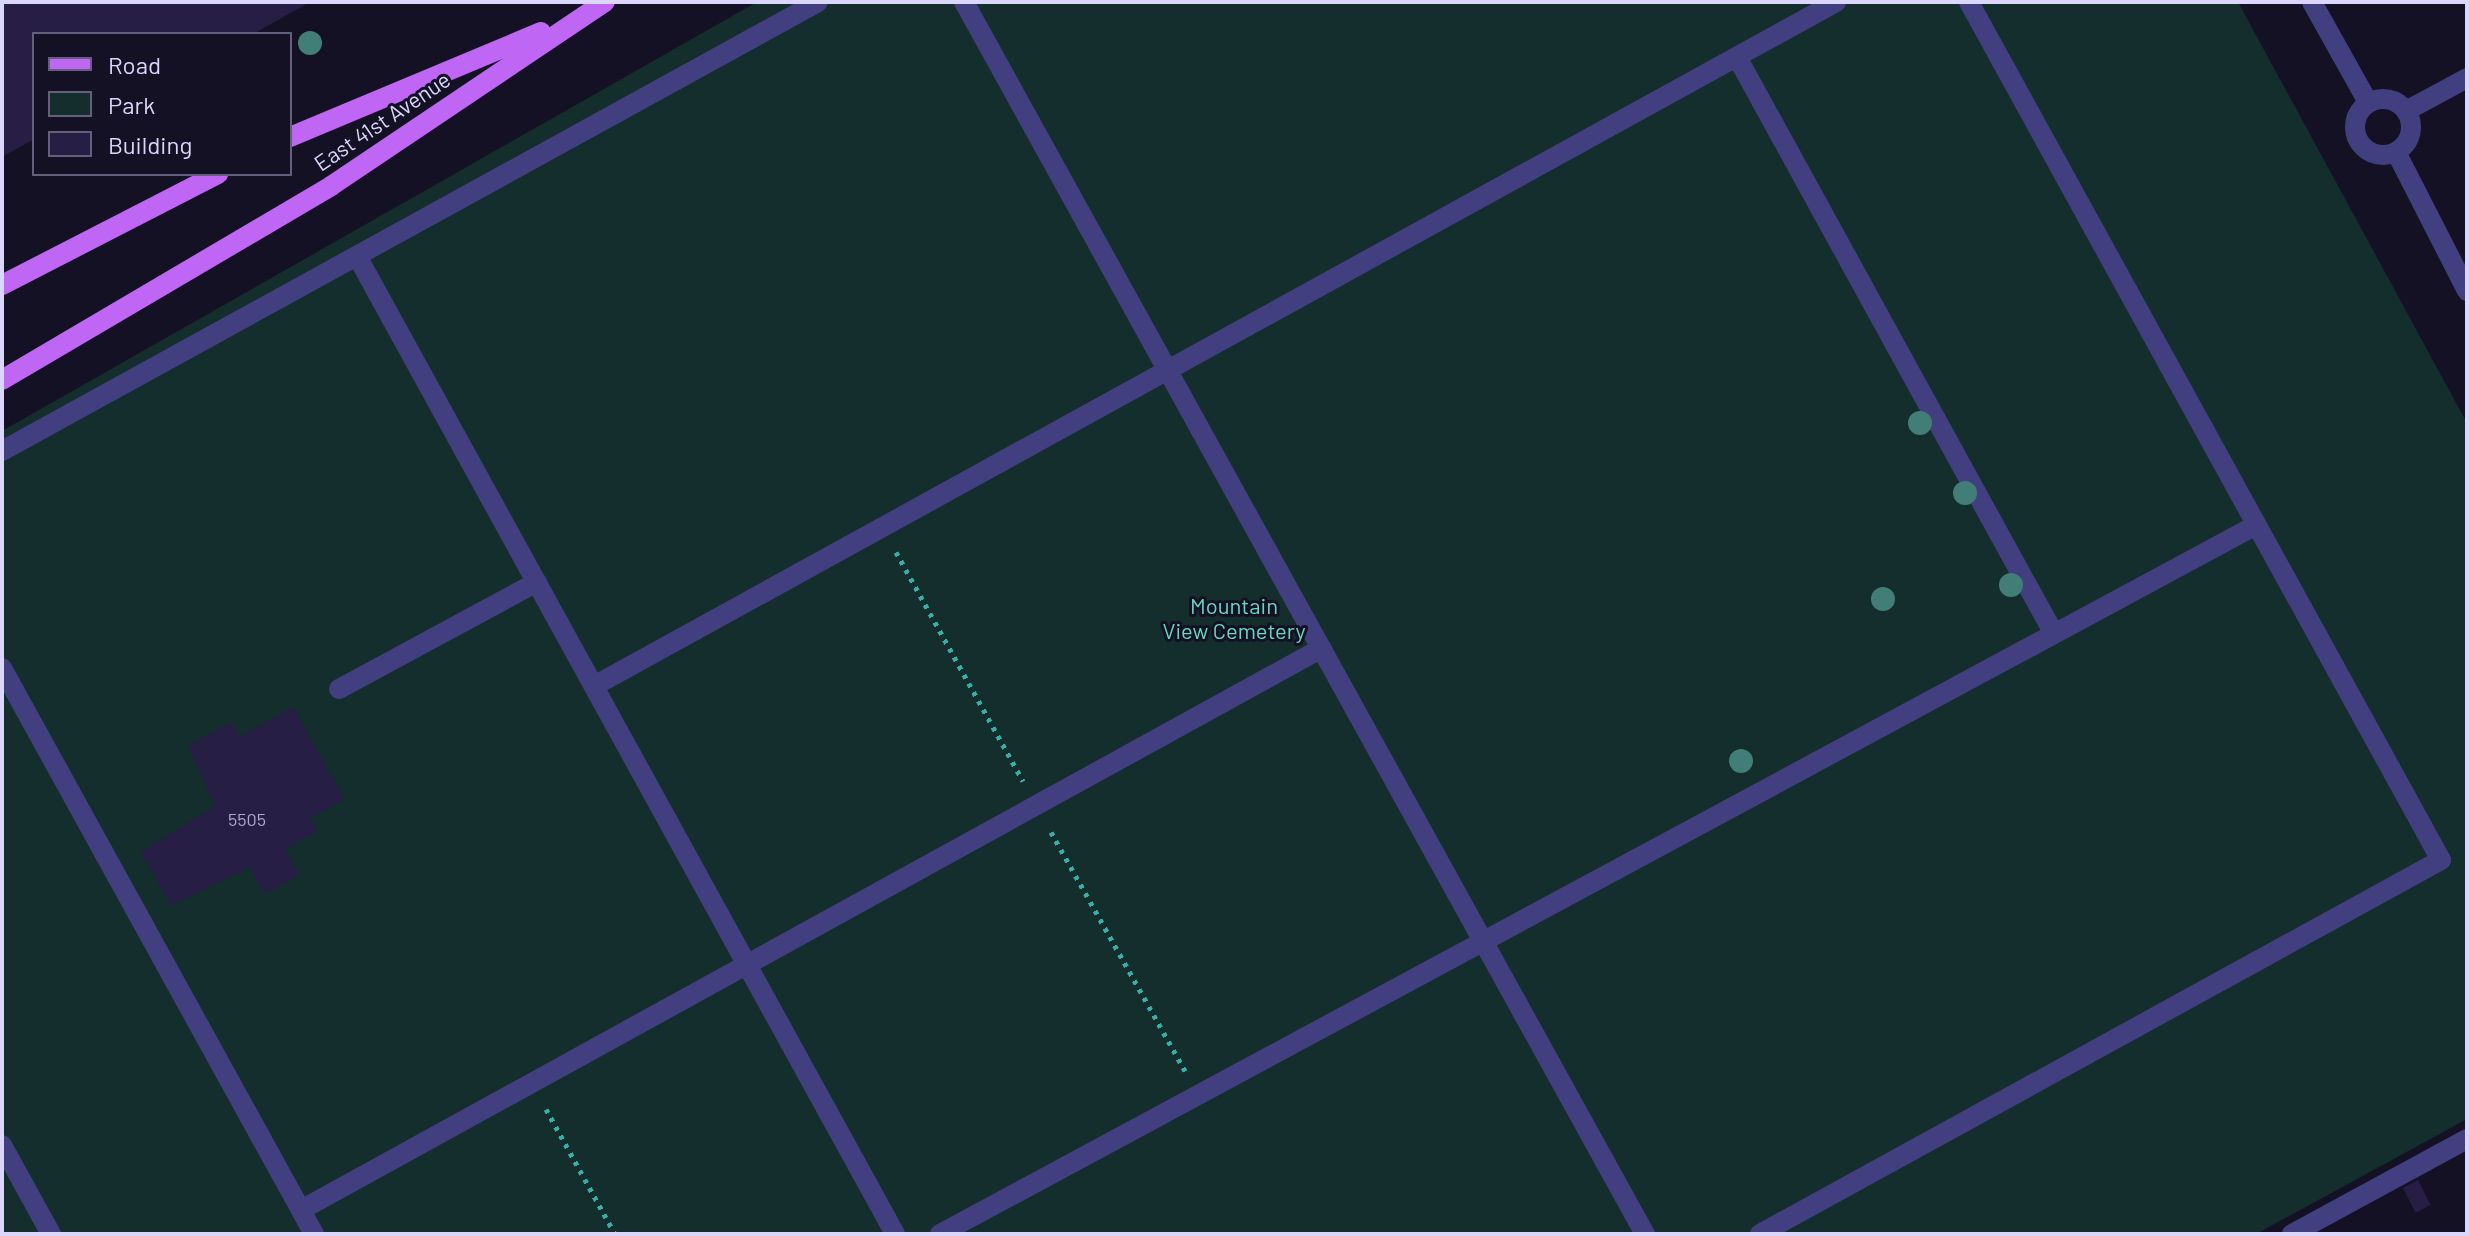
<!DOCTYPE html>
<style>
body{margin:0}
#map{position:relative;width:2469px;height:1236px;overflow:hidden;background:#141125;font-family:Barlow,sans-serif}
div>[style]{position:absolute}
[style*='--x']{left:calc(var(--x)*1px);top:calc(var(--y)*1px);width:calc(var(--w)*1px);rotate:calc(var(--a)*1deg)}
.green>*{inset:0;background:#142e2d}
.building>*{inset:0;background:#261e44;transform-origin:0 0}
.path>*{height:5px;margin-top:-2.5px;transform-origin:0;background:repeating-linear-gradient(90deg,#38afa8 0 4px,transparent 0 10px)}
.minor>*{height:20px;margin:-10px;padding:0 10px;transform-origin:10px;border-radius:10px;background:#423f80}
.minor>.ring{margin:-10px;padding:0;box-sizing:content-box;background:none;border:20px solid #423f80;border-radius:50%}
.major>*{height:20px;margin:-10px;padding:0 10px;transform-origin:10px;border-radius:10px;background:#bf66f4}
.trees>*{width:24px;height:24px;margin:-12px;border-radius:50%;background:#427e78}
span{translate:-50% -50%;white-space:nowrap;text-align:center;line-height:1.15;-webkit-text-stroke:6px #141125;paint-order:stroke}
.number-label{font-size:18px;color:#aea9ce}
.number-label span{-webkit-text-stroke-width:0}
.street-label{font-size:22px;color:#dbd7fc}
.park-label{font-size:22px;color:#68d8bc}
.frame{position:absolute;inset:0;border:4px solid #dbd7fc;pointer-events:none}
.legend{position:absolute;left:32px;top:32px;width:260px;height:144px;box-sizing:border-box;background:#141125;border:2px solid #64607b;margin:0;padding:10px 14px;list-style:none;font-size:24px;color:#dbd7fc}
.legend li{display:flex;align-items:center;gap:16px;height:40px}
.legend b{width:40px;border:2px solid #64607b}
</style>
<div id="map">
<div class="green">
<i style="clip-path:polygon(757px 2px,2238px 2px,2467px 423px,2467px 1119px,2256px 1234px,2px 1234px,2px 431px)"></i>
</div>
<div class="building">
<i style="clip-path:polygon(4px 2px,310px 2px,253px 34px,34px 34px,34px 139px,2px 157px)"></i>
<i style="clip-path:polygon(293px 707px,344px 799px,310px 818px,318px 831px,285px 849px,299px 875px,265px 894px,249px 867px,171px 906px,141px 852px,215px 806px,188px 746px,231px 722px,240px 737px)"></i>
<i style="left:2418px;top:1180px;width:28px;height:17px;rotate:63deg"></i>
</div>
<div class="path">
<i style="--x:896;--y:552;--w:262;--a:61"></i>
<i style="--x:1051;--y:832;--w:274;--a:60.7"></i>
<i style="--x:546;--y:1109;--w:143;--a:61.1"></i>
</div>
<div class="minor">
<i style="--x:964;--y:2;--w:1408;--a:61.07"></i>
<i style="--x:2312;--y:2;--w:115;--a:60.8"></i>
<i style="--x:1737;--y:57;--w:656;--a:61.21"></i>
<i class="ring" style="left:2355px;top:99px;width:36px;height:36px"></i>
<i style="--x:2406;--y:111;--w:69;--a:-28.4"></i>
<i style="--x:2396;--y:152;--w:156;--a:62.9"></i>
<i style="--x:357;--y:256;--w:1116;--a:61.18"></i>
<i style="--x:2;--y:451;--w:931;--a:-28.82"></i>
<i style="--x:2;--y:668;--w:646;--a:61.13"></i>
<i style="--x:594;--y:686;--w:1418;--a:-28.84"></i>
<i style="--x:339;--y:689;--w:225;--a:-28.4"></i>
<i style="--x:2;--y:1145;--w:102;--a:61.2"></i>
<i style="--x:301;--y:1210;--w:1165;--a:-28.83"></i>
<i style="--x:940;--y:1234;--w:1495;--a:-28.31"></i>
<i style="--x:1760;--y:1234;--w:777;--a:-28.78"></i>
<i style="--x:2441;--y:860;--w:979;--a:-118.82"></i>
<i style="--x:2292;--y:1234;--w:199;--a:-28.5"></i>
</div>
<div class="major">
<i style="--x:290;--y:137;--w:272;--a:-22.7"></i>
<i style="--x:2;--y:285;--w:243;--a:-27.2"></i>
<i style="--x:2;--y:380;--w:382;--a:-30.5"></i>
<i style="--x:331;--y:186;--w:330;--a:-33.9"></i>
</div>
<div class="trees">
<i style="left:310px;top:43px"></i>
<i style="left:1920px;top:423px"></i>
<i style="left:1965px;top:493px"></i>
<i style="left:2011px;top:585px"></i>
<i style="left:1883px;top:599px"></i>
<i style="left:1741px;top:761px"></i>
</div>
<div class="number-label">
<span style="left:247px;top:819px">5505</span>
</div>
<div class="street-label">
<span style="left:382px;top:121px;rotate:-34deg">East 41st Avenue</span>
</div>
<div class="park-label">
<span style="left:1234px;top:618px">Mountain<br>View Cemetery</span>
</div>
<div class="frame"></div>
<ul class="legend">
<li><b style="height:10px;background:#bf66f4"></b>Road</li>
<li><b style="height:22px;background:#142e2d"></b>Park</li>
<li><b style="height:22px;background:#261e44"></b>Building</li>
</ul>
</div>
